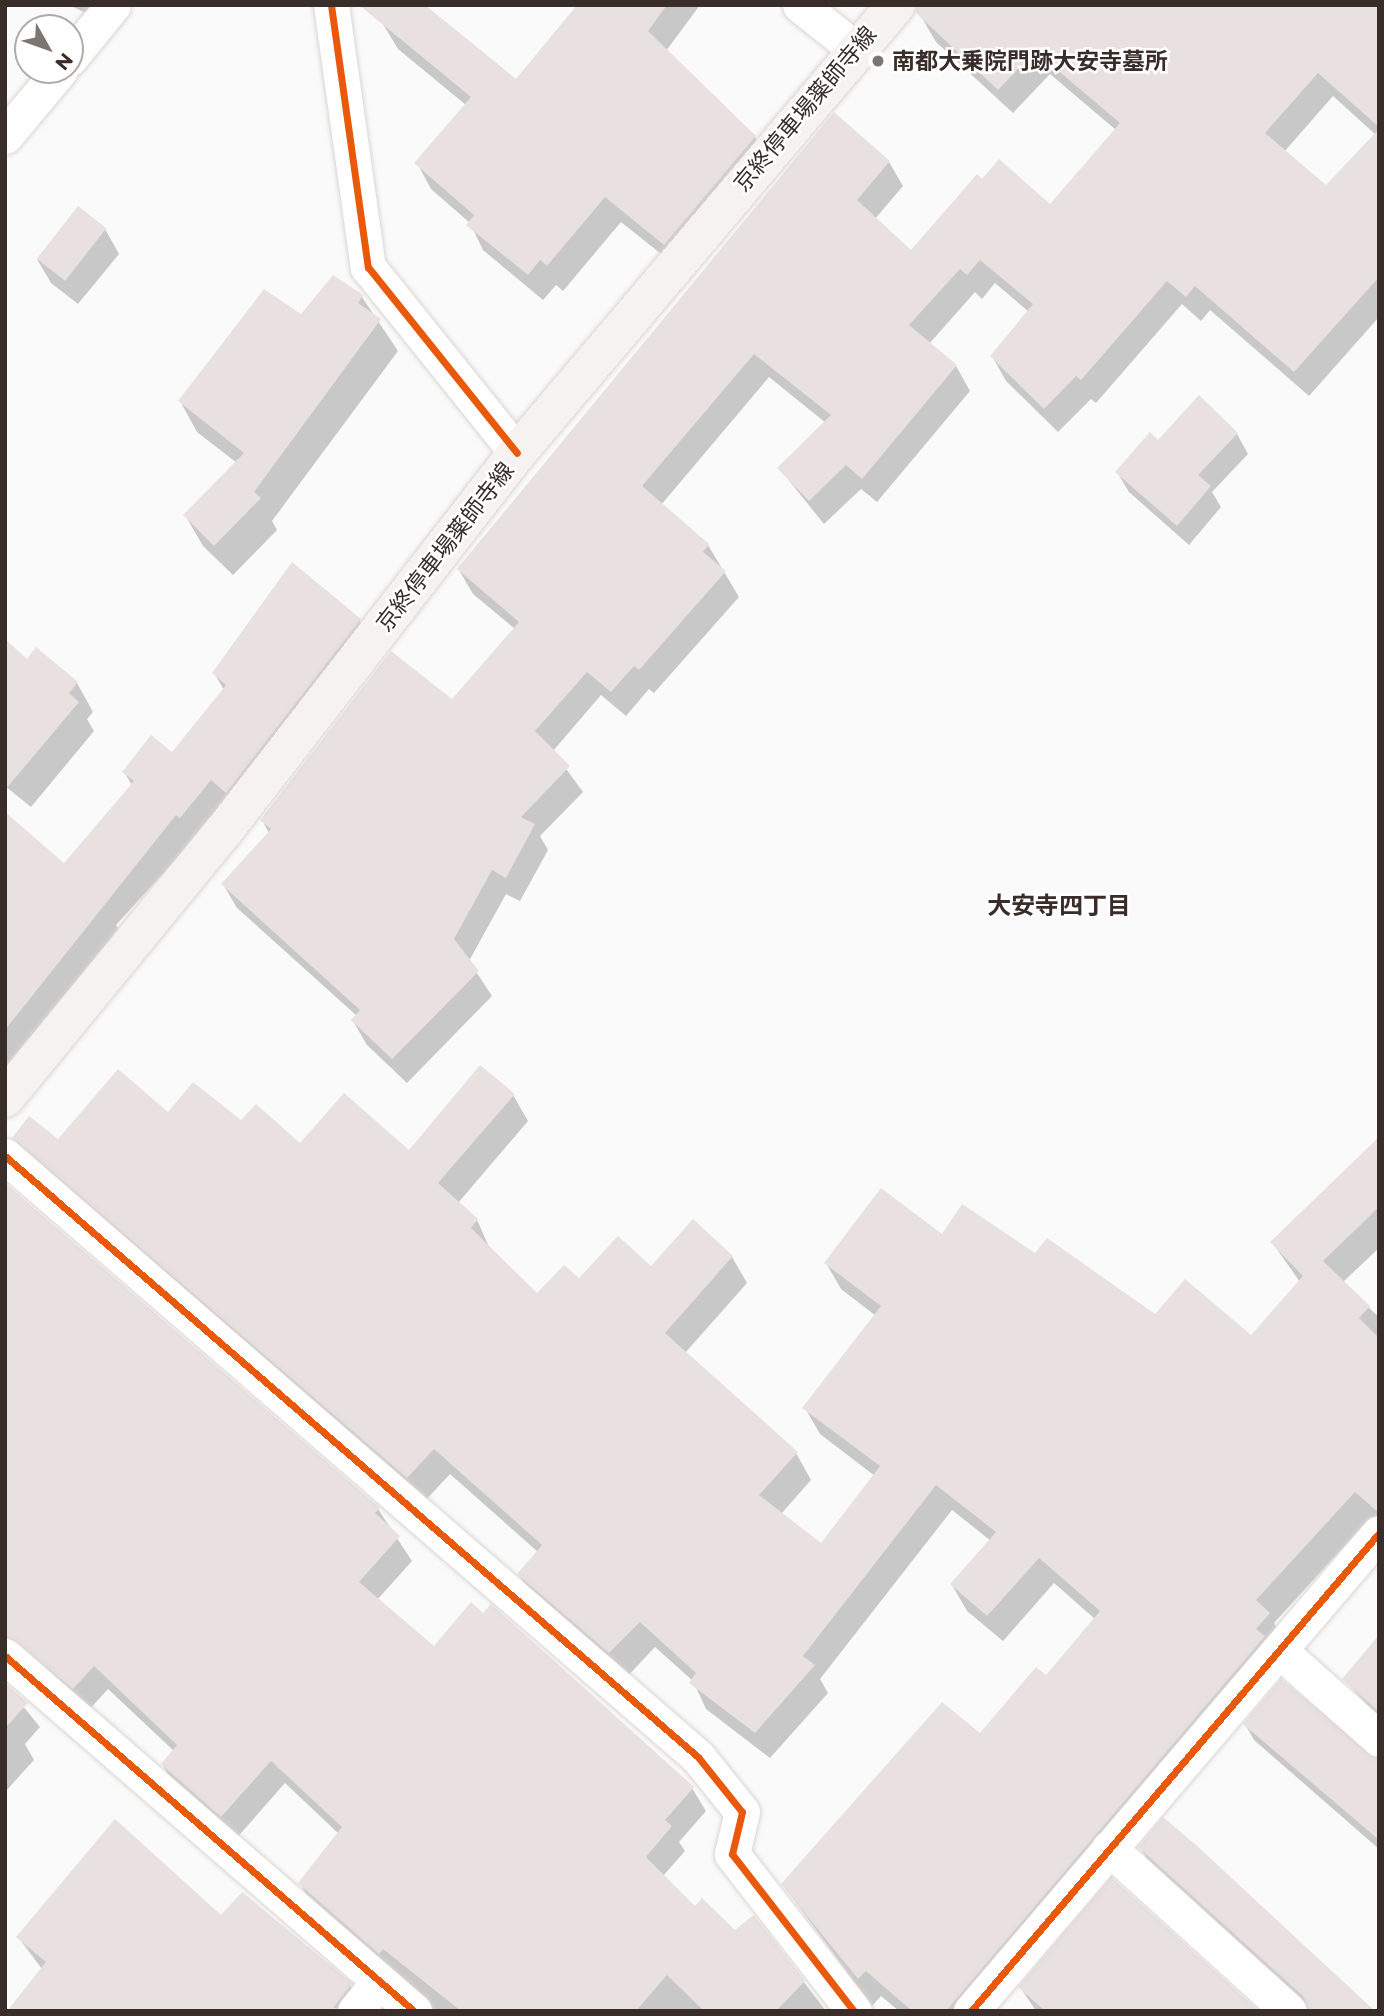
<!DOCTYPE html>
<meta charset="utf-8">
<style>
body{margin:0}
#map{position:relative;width:1384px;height:2016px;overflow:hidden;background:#fafafa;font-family:Montserrat,"Noto Sans JP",sans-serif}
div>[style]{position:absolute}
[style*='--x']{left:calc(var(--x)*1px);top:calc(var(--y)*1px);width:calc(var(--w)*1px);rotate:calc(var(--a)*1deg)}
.shadow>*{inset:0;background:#0003}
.building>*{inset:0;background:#e8e1e0;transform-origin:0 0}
.roads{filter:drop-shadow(0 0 2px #dcd5d2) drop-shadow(0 0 2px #dcd5d2)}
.minor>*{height:35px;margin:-17.5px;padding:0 17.5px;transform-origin:17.5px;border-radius:17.5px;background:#fefefe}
.secondary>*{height:38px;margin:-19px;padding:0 19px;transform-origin:19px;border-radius:19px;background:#f5f2ef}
.cycleway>*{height:7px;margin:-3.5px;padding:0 3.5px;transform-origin:3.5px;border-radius:3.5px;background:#e8590c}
.dots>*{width:19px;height:19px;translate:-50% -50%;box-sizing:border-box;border:4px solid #fff;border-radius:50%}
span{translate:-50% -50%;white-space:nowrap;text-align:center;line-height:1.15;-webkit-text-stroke:5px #fff;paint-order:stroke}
.poi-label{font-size:23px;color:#392d29;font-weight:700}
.left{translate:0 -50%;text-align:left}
.street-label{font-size:23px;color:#392d29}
.neighbourhood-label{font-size:24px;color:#392d29;font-weight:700}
.frame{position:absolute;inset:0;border:7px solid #392d29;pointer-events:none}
.north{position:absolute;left:14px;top:14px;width:70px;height:70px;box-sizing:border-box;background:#fff;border:2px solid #b0aba9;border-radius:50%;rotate:130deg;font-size:19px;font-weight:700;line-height:28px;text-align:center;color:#392d29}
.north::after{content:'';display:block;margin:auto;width:24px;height:32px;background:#7d7572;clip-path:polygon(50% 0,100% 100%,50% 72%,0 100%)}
</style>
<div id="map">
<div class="shadow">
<i style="clip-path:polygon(69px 5px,92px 5px,88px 14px)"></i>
<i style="clip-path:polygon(579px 5px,700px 5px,666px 51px,755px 137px,770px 163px,680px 269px,621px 222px,563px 291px,556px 285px,543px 300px,483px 250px,470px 223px,431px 189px,417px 163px,466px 105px,398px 49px,383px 24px,516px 82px)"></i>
<i style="clip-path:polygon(evenodd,1379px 5px,1379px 317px,1309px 396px,1210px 310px,1201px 321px,1182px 304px,1096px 403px,1091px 399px,1058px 432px,1006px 381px,992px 356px,1029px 312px,995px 283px,982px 299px,975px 292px,929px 344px,956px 366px,970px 391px,877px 502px,861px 489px,824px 524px,779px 468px,826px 423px,769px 377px,661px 505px,708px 545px,739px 597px,654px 693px,649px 689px,626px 716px,601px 695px,553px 751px,583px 792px,540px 836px,548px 850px,520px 901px,506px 894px,469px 961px,492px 996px,407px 1083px,367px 1045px,353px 1021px,357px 1016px,237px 908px,223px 884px,269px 833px,262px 820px,452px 701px,515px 629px,473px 594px,459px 570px,889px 162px,903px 186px,875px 219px,911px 252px,1050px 207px,1116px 130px,1050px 74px,1013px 113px,936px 42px,922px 18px,1379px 5px,1333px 96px,1376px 135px,1326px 187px,1284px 152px,1333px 96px)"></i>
<i style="clip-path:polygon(105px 229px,119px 254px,78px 304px,51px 283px,37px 259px)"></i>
<i style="clip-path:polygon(362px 297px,398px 351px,272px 521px,277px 530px,233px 575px,203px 546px,185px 515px,237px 463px,197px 432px,180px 401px,301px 316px)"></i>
<i style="clip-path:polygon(1237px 434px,1248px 454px,1212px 492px,1221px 507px,1189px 545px,1129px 492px,1117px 472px,1159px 442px)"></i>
<i style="clip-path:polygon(359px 620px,373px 644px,116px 925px,119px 930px,5px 1069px,5px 815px,65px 866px,132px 785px,124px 772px,172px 754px,224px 690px,214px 673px)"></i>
<i style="clip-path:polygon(36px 649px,77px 683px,93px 712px,87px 719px,94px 731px,31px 807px,5px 786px,27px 661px)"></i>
<i style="clip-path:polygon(513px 1095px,528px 1121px,458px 1203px,477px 1220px,490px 1249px,537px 1296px,579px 1281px,732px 1257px,747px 1283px,685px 1353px,796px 1453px,811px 1480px,781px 1514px,822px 1546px,875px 1476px,820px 1434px,805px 1408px,876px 1316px,841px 1289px,826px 1263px,942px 1236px,1036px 1256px,1155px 1317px,1251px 1338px,1300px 1282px,1272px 1242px,1379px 1139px,1379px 1248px,1342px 1283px,1379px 1317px,1379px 1524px,1371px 1517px,1274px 1623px,1284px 1640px,983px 2011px,899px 2011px,881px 1996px,872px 2006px,783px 1885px,980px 1735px,1046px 1678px,1095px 1619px,1054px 1583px,1003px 1641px,967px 1611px,952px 1585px,991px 1541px,952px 1510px,820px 1679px,828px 1693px,770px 1758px,706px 1709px,693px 1681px,655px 1647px,625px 1679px,534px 1600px,519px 1574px,538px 1552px,450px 1474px,423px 1503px,29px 1164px,14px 1138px,58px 1141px,169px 1114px,241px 1122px,301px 1146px,409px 1152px)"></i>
<i style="clip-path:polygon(378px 1509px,412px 1561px,377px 1600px,434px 1648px,692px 1788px,706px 1811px,679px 1842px,685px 1851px,663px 1876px,696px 1908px,735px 1932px,754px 1917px,826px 2011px,429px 2011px,313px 1907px,300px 1883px,339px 1834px,285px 1783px,235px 1840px,176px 1788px,163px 1765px,174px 1751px,108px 1689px,88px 1711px,5px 1633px)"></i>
<i style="clip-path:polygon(1379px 1638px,1379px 1718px,1344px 1679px)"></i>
<i style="clip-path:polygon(5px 1684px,40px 1727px,25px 1744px,34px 1760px,5px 1792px)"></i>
<i style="clip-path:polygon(1245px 1724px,1379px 1759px,1379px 1849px,1254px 1740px)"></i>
<i style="clip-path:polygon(1140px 1847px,1373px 2011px,1309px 2011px,1152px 1868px)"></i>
<i style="clip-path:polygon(221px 1918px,350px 1985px,364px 2008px,8px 2011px,42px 1969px,18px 1937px)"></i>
<i style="clip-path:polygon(1020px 1987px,1256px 2011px,1036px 2011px)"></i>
</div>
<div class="building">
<i style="clip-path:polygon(359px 5px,425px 5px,516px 79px,577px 5px,667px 5px,648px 31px,756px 136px,664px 245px,605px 197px,547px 266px,540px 260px,528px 275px,466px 225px,474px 215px,414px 163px,471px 97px)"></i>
<i style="clip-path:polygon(917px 5px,1379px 5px,1379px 127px,1318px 73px,1265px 133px,1326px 185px,1379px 129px,1379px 277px,1294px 372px,1195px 286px,1186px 297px,1167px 281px,1081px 380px,1076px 376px,1044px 409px,990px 356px,1033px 304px,980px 260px,967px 275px,960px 269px,909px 325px,957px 365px,862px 479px,846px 465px,809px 501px,777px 468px,831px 415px,754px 354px,642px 486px,709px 544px,703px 552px,726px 571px,639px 670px,634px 666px,611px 692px,587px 672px,535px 731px,570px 766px,521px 817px,535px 824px,506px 878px,492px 870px,454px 939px,479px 971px,392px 1059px,351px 1020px,360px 1010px,221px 884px,271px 829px,260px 820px,391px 651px,452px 699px,519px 622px,457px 569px,834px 112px,890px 161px,857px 200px,911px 250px,977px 174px,982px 179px,999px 159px,1050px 204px,1120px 123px,1035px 51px,998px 90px,916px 13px)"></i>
<i style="left:78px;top:206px;width:36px;height:67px;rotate:38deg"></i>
<i style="clip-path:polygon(333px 275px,363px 295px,358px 303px,381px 319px,254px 492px,261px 498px,214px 546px,183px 515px,244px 453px,178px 401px,264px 289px,301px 314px)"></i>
<i style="clip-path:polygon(1199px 395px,1238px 433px,1198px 475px,1211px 486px,1177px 526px,1115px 472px,1150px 432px,1158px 440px)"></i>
<i style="clip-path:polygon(292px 562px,361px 619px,226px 793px,211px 780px,180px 818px,176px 815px,5px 1030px,5px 812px,64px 863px,134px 781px,122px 772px,151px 735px,172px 752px,226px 685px,212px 673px)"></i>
<i style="clip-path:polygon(5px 639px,27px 659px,36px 647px,78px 682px,69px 693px,79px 702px,5px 790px)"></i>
<i style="clip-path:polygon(480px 1065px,515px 1094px,438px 1183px,478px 1219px,471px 1228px,537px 1293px,564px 1265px,579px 1278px,618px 1236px,651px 1266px,693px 1219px,733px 1256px,665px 1333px,798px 1452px,759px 1495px,821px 1543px,880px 1466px,802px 1408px,881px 1306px,824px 1263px,881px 1188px,942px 1234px,962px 1204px,1035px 1253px,1047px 1238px,1155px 1314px,1185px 1279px,1251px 1335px,1303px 1276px,1270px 1242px,1379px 1137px,1379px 1207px,1323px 1261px,1370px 1306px,1359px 1318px,1379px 1338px,1379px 1513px,1355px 1492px,1256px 1600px,1270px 1613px,1256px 1629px,1265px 1636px,946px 2011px,912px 2011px,866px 1971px,858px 1979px,781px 1884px,942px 1702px,980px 1733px,1036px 1667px,1046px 1675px,1100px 1611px,1039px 1558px,987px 1616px,950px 1584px,996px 1532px,936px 1485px,803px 1656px,815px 1665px,755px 1733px,689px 1683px,696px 1673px,640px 1622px,609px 1653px,517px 1574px,542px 1545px,434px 1449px,407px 1478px,12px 1138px,29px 1116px,58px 1139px,118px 1069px,168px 1112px,193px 1082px,241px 1120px,256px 1104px,300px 1143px,344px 1093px,409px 1150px)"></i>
<i style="clip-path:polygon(5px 1183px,380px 1508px,375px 1513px,400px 1536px,359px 1582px,434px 1646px,471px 1602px,483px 1613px,491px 1604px,694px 1787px,665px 1820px,672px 1826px,646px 1857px,695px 1906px,702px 1898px,735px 1930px,754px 1915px,805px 1981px,776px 2011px,704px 2011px,667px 1975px,636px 2011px,461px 2011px,383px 1949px,379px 1954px,298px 1883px,342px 1827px,271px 1761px,221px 1817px,161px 1764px,177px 1745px,94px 1666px,73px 1689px,5px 1636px)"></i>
<i style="clip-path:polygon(1379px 1635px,1379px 1712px,1342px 1679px)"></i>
<i style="clip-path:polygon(1281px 1679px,1379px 1759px,1379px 1840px,1243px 1724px)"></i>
<i style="clip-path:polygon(5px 1683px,28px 1703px,5px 1728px)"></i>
<i style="clip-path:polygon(1163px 1817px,1196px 1845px,1375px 2011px,1309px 2011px,1303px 1996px,1138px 1847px)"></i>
<i style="clip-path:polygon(115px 1819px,221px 1915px,242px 1892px,352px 1983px,331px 2011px,7px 2011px,46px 1962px,16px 1937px)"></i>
<i style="clip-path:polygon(1111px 1877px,1259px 2011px,1045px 2011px,1018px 1987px)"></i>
</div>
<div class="roads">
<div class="minor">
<i style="--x:331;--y:5;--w:265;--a:82"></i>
<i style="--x:368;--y:267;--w:238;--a:51.3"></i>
<i style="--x:800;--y:5;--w:69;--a:38.5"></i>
<i style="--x:70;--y:58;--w:68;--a:-50.9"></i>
<i style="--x:5;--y:136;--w:86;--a:-50.2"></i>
<i style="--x:5;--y:1156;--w:917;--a:40.93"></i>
<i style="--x:698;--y:1757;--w:70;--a:51.3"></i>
<i style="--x:742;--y:1812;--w:43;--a:103.4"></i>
<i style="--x:732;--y:1854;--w:199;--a:52.2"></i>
<i style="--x:1280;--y:1651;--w:132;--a:41.6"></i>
<i style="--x:5;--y:1656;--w:542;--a:40.96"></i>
<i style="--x:1109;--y:1848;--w:243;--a:42.2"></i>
<i style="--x:355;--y:2011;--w:36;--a:-51"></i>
<i style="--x:971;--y:2011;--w:628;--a:-49.52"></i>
</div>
<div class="secondary">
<i style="--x:5;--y:1098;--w:344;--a:-50.7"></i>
<i style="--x:223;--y:832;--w:480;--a:-52.2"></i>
<i style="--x:517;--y:453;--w:587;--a:-49.77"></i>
</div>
</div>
<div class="cycleway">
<i style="--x:331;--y:5;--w:265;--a:82"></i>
<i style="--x:368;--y:267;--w:238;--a:51.3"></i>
<i style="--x:5;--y:1156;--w:917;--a:40.93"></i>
<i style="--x:698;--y:1757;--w:70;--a:51.3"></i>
<i style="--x:742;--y:1812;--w:43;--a:103.4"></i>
<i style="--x:732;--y:1854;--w:199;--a:52.2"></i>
<i style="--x:5;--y:1656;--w:542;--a:40.96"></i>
<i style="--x:971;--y:2011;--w:628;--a:-49.52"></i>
</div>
<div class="dots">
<i style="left:878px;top:61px;background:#7d7572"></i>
</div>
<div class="poi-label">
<span class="left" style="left:892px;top:61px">南都大乗院門跡大安寺墓所</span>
</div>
<div class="street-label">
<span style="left:805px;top:109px;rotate:-50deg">京終停車場薬師寺線</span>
<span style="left:445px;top:547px;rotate:-52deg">京終停車場薬師寺線</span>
</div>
<div class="neighbourhood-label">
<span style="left:1059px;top:906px">大安寺四丁目</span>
</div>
<div class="frame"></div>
<div class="north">N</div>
</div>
